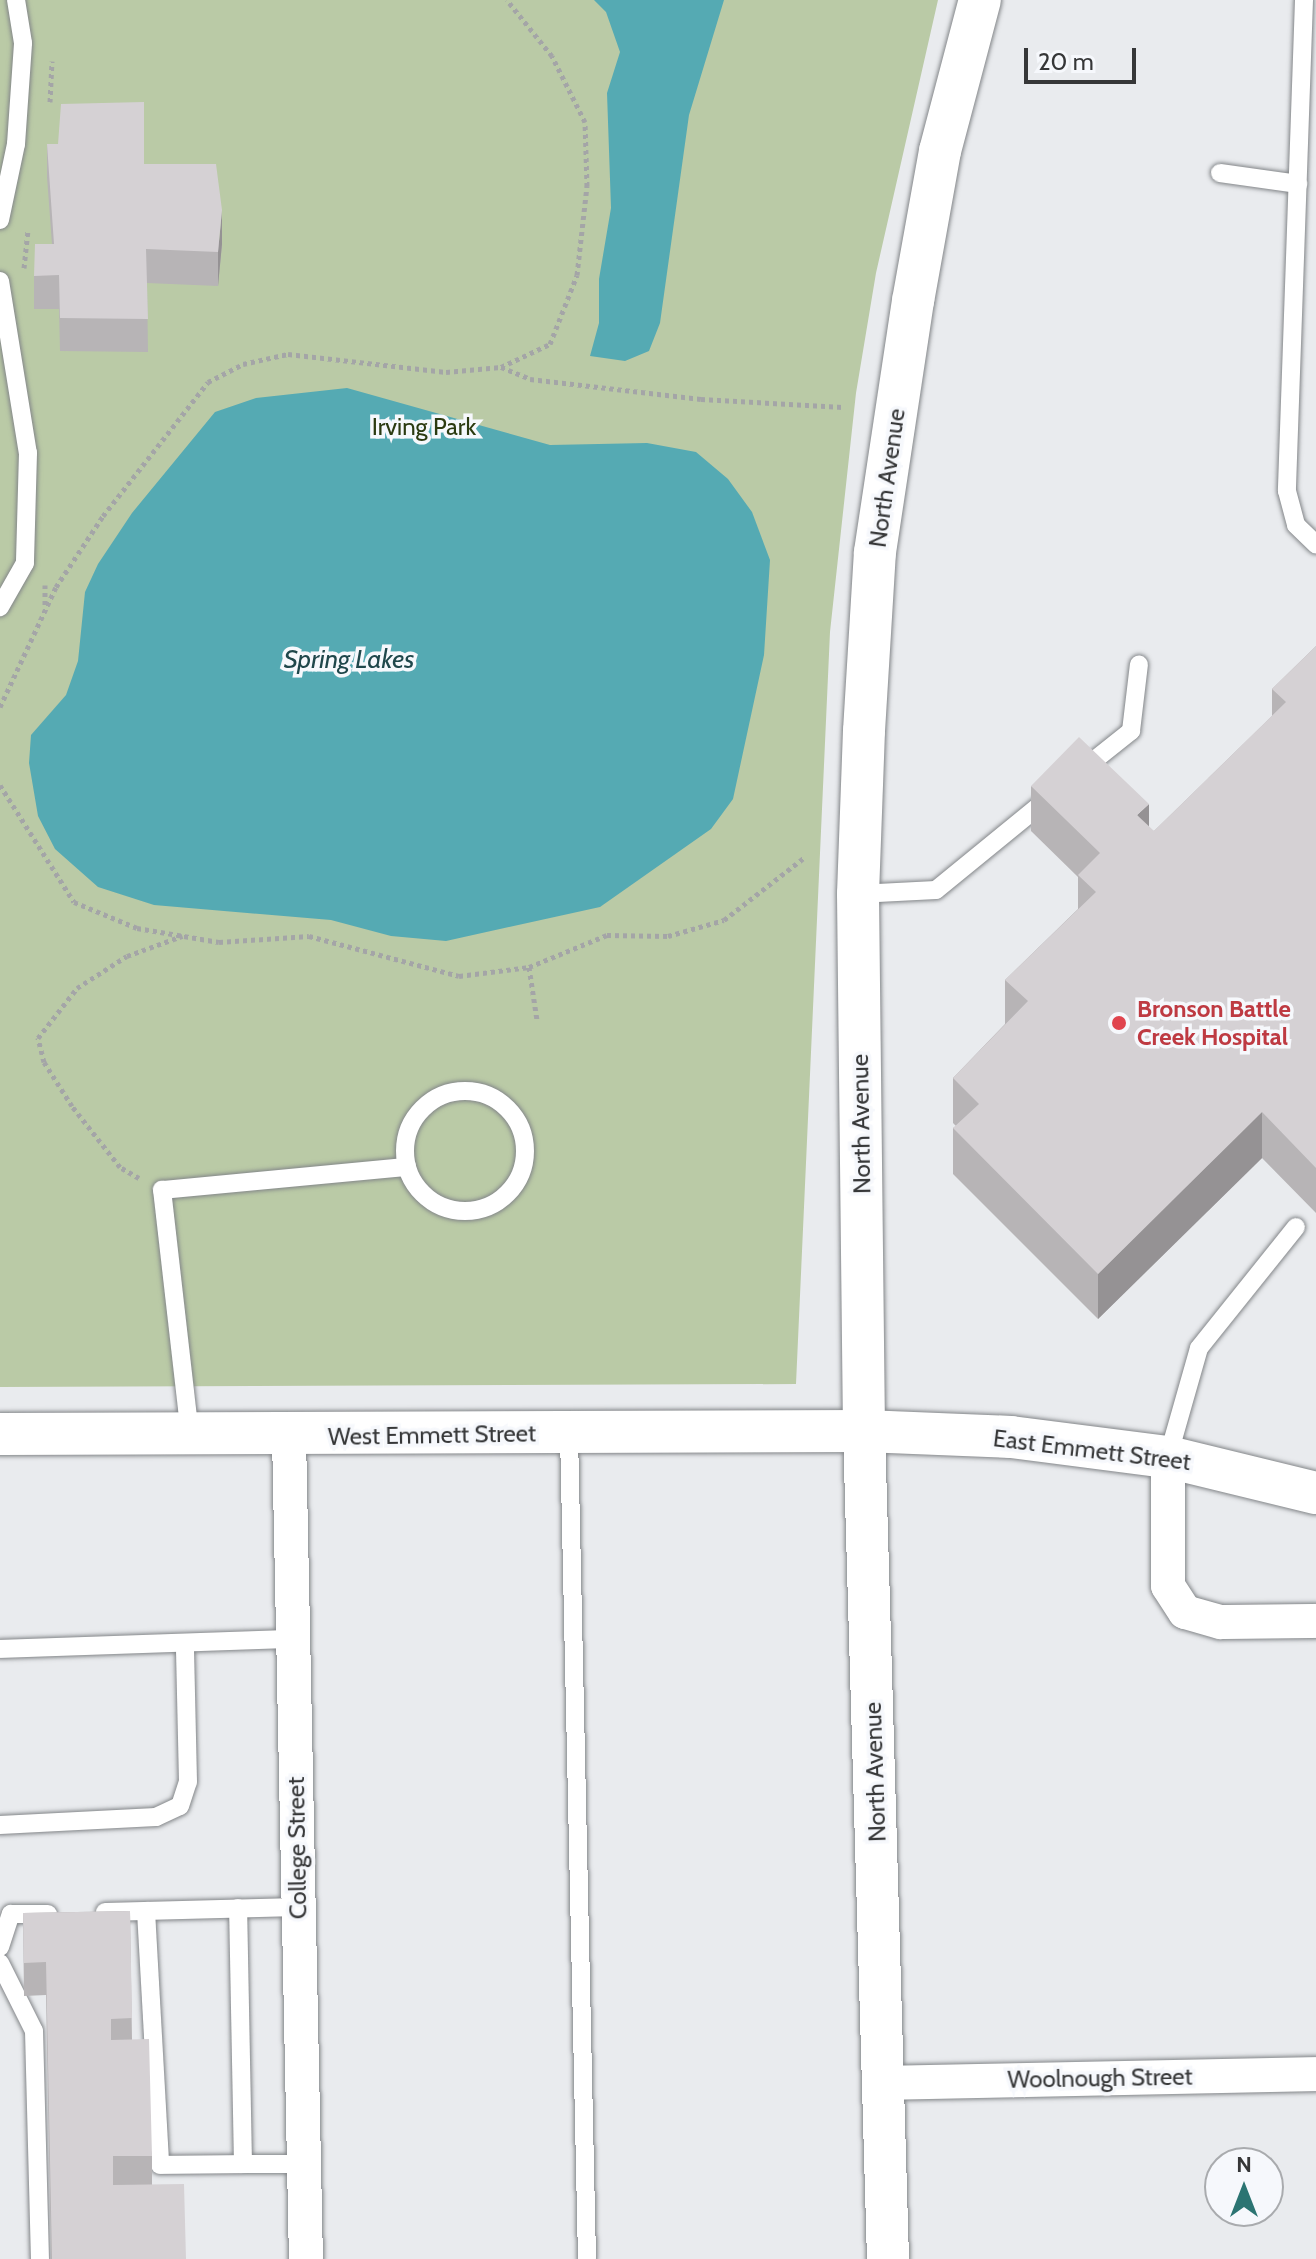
<!DOCTYPE html>
<style>
body{margin:0}
#map{position:relative;width:1316px;height:2259px;overflow:hidden;background:#e9ebee;font-family:Cabin,sans-serif}
div>[style]{position:absolute}
[style*='--x']{left:calc(var(--x)*1px);top:calc(var(--y)*1px);width:calc(var(--w)*1px);rotate:calc(var(--a)*1deg)}
.green>*{inset:0;background:#bacaa6}
.water>*{inset:0;background:#55aab3}
.path>*{height:5px;margin-top:-2.5px;transform-origin:0;background:repeating-linear-gradient(90deg,#a4a5a7 0 4px,transparent 0 8px)}
.roads{filter:drop-shadow(0 0 2px #838689) drop-shadow(0 0 2px #838689)}
.service>*{height:18px;margin:-9px;padding:0 9px;transform-origin:9px;border-radius:9px;background:#fff}
.service>.ring{margin:-9px;padding:0;box-sizing:content-box;background:none;border:18px solid #fff;border-radius:50%}
.minor>*{height:34px;margin:-17px;padding:0 17px;transform-origin:17px;border-radius:17px;background:#fff}
.tertiary>*{height:42px;margin:-21px;padding:0 21px;transform-origin:21px;border-radius:21px;background:#fff}
.wall>*{inset:0;background:#b7b4b6}
.shaded-wall>*{inset:0;background:#959294}
.building>*{inset:0;background:#d5d1d4}
.dots>*{width:22px;height:22px;translate:-50% -50%;box-sizing:border-box;border:4px solid #f6f8fc;border-radius:50%}
span{translate:-50% -50%;white-space:nowrap;text-align:center;line-height:1.15;-webkit-text-stroke:7px #f6f8fc;paint-order:stroke}
.park-label{font-size:24px;color:#2c3b11}
.street-label{font-size:24px;color:#363738}
.health-label{font-size:24px;color:#be3a42;font-weight:700}
.left{translate:0 -50%;text-align:left}
.water-label{font-size:26px;color:#1f474b;font-style:italic}
.north{position:absolute;left:1204px;top:2147px;width:80px;height:80px;box-sizing:border-box;background:#f6f8fc;border:2px solid #a9abae;border-radius:50%;rotate:0deg;font-size:22px;font-weight:700;line-height:32px;text-align:center;color:#363738}
.north::after{content:'';display:block;margin:auto;width:28px;height:36px;background:#2b7472;clip-path:polygon(50% 0,100% 100%,50% 72%,0 100%)}
.scale{position:absolute;left:1024px;top:48px;width:112px;height:36px;box-sizing:border-box;border:4px solid #363738;border-top:0;padding-left:10px;font-size:24px;line-height:28px;white-space:nowrap;color:#363738;-webkit-text-stroke:6px #f6f8fc;paint-order:stroke}
</style>
<div id="map">
<div class="green">
<i style="clip-path:polygon(0 0,938px 0,876px 273px,856px 393px,830px 632px,796px 1384px,0 1387px)"></i>
</div>
<div class="water">
<i style="clip-path:polygon(594px 0,724px 0,689px 115px,660px 323px,649px 351px,625px 361px,590px 356px,599px 323px,599px 279px,611px 208px,607px 93px,620px 52px,606px 12px)"></i>
<i style="clip-path:polygon(347px 388px,550px 445px,647px 443px,696px 452px,728px 479px,752px 512px,770px 560px,764px 655px,733px 799px,711px 829px,600px 907px,446px 941px,391px 936px,331px 920px,154px 905px,98px 887px,55px 849px,38px 816px,29px 763px,31px 735px,66px 695px,78px 661px,85px 592px,98px 564px,132px 513px,215px 412px,256px 398px)"></i>
</div>
<div class="path">
<i style="--x:50;--y:102;--w:41;--a:-87.2"></i>
<i style="--x:24;--y:268;--w:38;--a:-84"></i>
<i style="--x:501;--y:367;--w:31;--a:22"></i>
<i style="--x:530;--y:379;--w:172;--a:6.7"></i>
<i style="--x:701;--y:399;--w:142;--a:3.2"></i>
<i style="--x:45;--y:585;--w:22;--a:90"></i>
<i style="--x:0;--y:707;--w:132;--a:-65"></i>
<i style="--x:56;--y:587;--w:85;--a:-56.5"></i>
<i style="--x:103;--y:516;--w:170;--a:-51.9"></i>
<i style="--x:208;--y:382;--w:39;--a:-27"></i>
<i style="--x:243;--y:364;--w:46;--a:-12.5"></i>
<i style="--x:288;--y:354;--w:159;--a:6.5"></i>
<i style="--x:446;--y:372;--w:55;--a:-5.2"></i>
<i style="--x:501;--y:367;--w:54;--a:-25.1"></i>
<i style="--x:550;--y:344;--w:74;--a:-68.6"></i>
<i style="--x:577;--y:275;--w:90;--a:-83.6"></i>
<i style="--x:587;--y:186;--w:64;--a:-91.8"></i>
<i style="--x:585;--y:122;--w:74;--a:-116.6"></i>
<i style="--x:552;--y:56;--w:72;--a:-128.8"></i>
<i style="--x:0;--y:785;--w:138;--a:57.7"></i>
<i style="--x:74;--y:902;--w:68;--a:22.4"></i>
<i style="--x:137;--y:928;--w:83;--a:9.7"></i>
<i style="--x:219;--y:942;--w:90;--a:-3.8"></i>
<i style="--x:309;--y:936;--w:155;--a:14.9"></i>
<i style="--x:459;--y:976;--w:71;--a:-7.3"></i>
<i style="--x:529;--y:967;--w:84;--a:-22.3"></i>
<i style="--x:607;--y:935;--w:61;--a:0.9"></i>
<i style="--x:668;--y:936;--w:58;--a:-15.9"></i>
<i style="--x:724;--y:920;--w:103;--a:-37.9"></i>
<i style="--x:529;--y:967;--w:54;--a:81.4"></i>
<i style="--x:139;--y:1178;--w:22;--a:-150"></i>
<i style="--x:120;--y:1167;--w:78;--a:-128.2"></i>
<i style="--x:72;--y:1106;--w:52;--a:-122.5"></i>
<i style="--x:44;--y:1062;--w:25;--a:-104"></i>
<i style="--x:38;--y:1038;--w:63;--a:-52"></i>
<i style="--x:77;--y:988;--w:59;--a:-32.6"></i>
<i style="--x:127;--y:956;--w:59;--a:-20"></i>
</div>
<div class="roads">
<div class="service">
<i style="--x:1304;--y:0;--w:491;--a:92"></i>
<i style="--x:1287;--y:491;--w:35;--a:75"></i>
<i style="--x:1296;--y:525;--w:28;--a:44"></i>
<i style="--x:1220;--y:173;--w:79;--a:8"></i>
<i style="--x:0;--y:220;--w:78;--a:-78.1"></i>
<i style="--x:16;--y:144;--w:101;--a:-86"></i>
<i style="--x:23;--y:43;--w:44;--a:-99.2"></i>
<i style="--x:0;--y:281;--w:174;--a:80.8"></i>
<i style="--x:28;--y:453;--w:110;--a:91.6"></i>
<i style="--x:25;--y:563;--w:51;--a:119.6"></i>
<i style="--x:1082;--y:770;--w:63;--a:-38.5"></i>
<i style="--x:1131;--y:731;--w:67;--a:-83.2"></i>
<i style="--x:858;--y:894;--w:78;--a:-2.9"></i>
<i style="--x:936;--y:890;--w:147;--a:-39.2"></i>
<i class="ring" style="left:405px;top:1091px;width:102px;height:102px"></i>
<i style="--x:569;--y:1434;--w:825;--a:88.75"></i>
<i style="--x:190;--y:1435;--w:247;--a:-96.5"></i>
<i style="--x:162;--y:1190;--w:246;--a:-5.4"></i>
<i style="--x:1168;--y:1457;--w:113;--a:-74.1"></i>
<i style="--x:1199;--y:1348;--w:155;--a:-51.3"></i>
<i style="--x:0;--y:1649;--w:293;--a:-2"></i>
<i style="--x:0;--y:1825;--w:156;--a:-2.9"></i>
<i style="--x:156;--y:1817;--w:26;--a:-25"></i>
<i style="--x:180;--y:1806;--w:25;--a:-72"></i>
<i style="--x:188;--y:1782;--w:137;--a:-91.3"></i>
<i style="--x:146;--y:1911;--w:254;--a:86.8"></i>
<i style="--x:160;--y:2165;--w:83;--a:-0.7"></i>
<i style="--x:243;--y:2164;--w:256;--a:-91.1"></i>
<i style="--x:105;--y:1912;--w:193;--a:-1.5"></i>
<i style="--x:0;--y:1947;--w:35;--a:-72"></i>
<i style="--x:11;--y:1914;--w:37;--a:0"></i>
<i style="--x:0;--y:1963;--w:76;--a:63.4"></i>
<i style="--x:34;--y:2031;--w:228;--a:88.5"></i>
<i style="--x:243;--y:2164;--w:61;--a:0"></i>
</div>
<div class="minor">
<i style="--x:289;--y:1436;--w:823;--a:88.82"></i>
<i style="--x:1168;--y:1457;--w:129;--a:90"></i>
<i style="--x:1168;--y:1586;--w:31;--a:57"></i>
<i style="--x:1185;--y:1612;--w:37;--a:16"></i>
<i style="--x:1221;--y:1622;--w:95;--a:-0.6"></i>
<i style="--x:885;--y:2083;--w:431;--a:-1.2"></i>
</div>
<div class="tertiary">
<i style="--x:0;--y:1434;--w:864;--a:-0.2"></i>
<i style="--x:864;--y:1431;--w:147;--a:2.3"></i>
<i style="--x:1011;--y:1437;--w:158;--a:7.3"></i>
<i style="--x:1168;--y:1457;--w:152;--a:13.7"></i>
<i style="--x:888;--y:2259;--w:828;--a:-91.66"></i>
<i style="--x:864;--y:1431;--w:537;--a:-90.64"></i>
<i style="--x:858;--y:894;--w:163;--a:-87.9"></i>
<i style="--x:864;--y:731;--w:179;--a:-86.5"></i>
<i style="--x:875;--y:552;--w:254;--a:-81.4"></i>
<i style="--x:913;--y:301;--w:152;--a:-79.8"></i>
<i style="--x:940;--y:151;--w:156;--a:-75.2"></i>
</div>
</div>
<div class="wall">
<i style="clip-path:polygon(47px 144px,144px 164px,222px 244px,218px 286px,147px 283px,148px 352px,60px 351px,59px 309px,34px 309px,34px 276px,52px 244px,47px 177px)"></i>
<i style="clip-path:polygon(1316px 646px,1316px 1213px,1262px 1158px,1098px 1319px,953px 1174px,953px 1128px,956px 1126px,953px 1123px,953px 1078px,1005px 1024px,1005px 980px,1078px 909px,1078px 877px,1031px 831px,1031px 786px,1154px 831px,1272px 716px,1272px 689px)"></i>
<i style="clip-path:polygon(130px 1911px,132px 2040px,152px 2156px,152px 2185px,186px 2259px,51px 2259px,46px 1995px,24px 1996px,23px 1913px)"></i>
</div>
<div class="shaded-wall">
<i style="clip-path:polygon(222px 210px,222px 244px,218px 286px,218px 252px)"></i>
<i style="clip-path:polygon(1149px 804px,1149px 849px,1137px 815px)"></i>
<i style="clip-path:polygon(1262px 1112px,1262px 1158px,1098px 1319px,1098px 1274px)"></i>
</div>
<div class="building">
<i style="clip-path:polygon(144px 102px,144px 164px,216px 164px,222px 210px,218px 252px,146px 249px,148px 319px,60px 318px,59px 275px,34px 276px,35px 244px,54px 244px,47px 144px,58px 144px,61px 104px)"></i>
<i style="clip-path:polygon(1316px 646px,1316px 1168px,1262px 1112px,1098px 1274px,953px 1128px,979px 1104px,953px 1078px,1028px 1001px,1005px 980px,1096px 892px,1078px 875px,1100px 853px,1031px 786px,1079px 737px,1149px 804px,1137px 815px,1154px 831px,1286px 702px,1272px 689px)"></i>
<i style="clip-path:polygon(130px 1911px,132px 2018px,111px 2019px,111px 2040px,149px 2039px,152px 2156px,113px 2156px,113px 2185px,184px 2184px,186px 2259px,52px 2259px,46px 1962px,24px 1963px,23px 1913px)"></i>
</div>
<div class="dots">
<i style="left:1119px;top:1023px;background:#e0444e"></i>
</div>
<div class="park-label">
<span style="left:424px;top:427px">Irving Park</span>
</div>
<div class="street-label">
<span style="left:887px;top:478px;rotate:-82deg">North Avenue</span>
<span style="left:861px;top:1124px;rotate:-91deg">North Avenue</span>
<span style="left:432px;top:1435px;rotate:-1deg">West Emmett Street</span>
<span style="left:1092px;top:1450px;rotate:7deg">East Emmett Street</span>
<span style="left:875px;top:1772px;rotate:-92deg">North Avenue</span>
<span style="left:297px;top:1848px;rotate:-91deg">College Street</span>
<span style="left:1100px;top:2078px;rotate:-1deg">Woolnough Street</span>
</div>
<div class="health-label">
<span class="left" style="left:1137px;top:1023px">Bronson Battle<br>Creek Hospital</span>
</div>
<div class="water-label">
<span style="left:349px;top:660px">Spring Lakes</span>
</div>
<div class="north">N</div>
<div class="scale">20 m</div>
</div>
